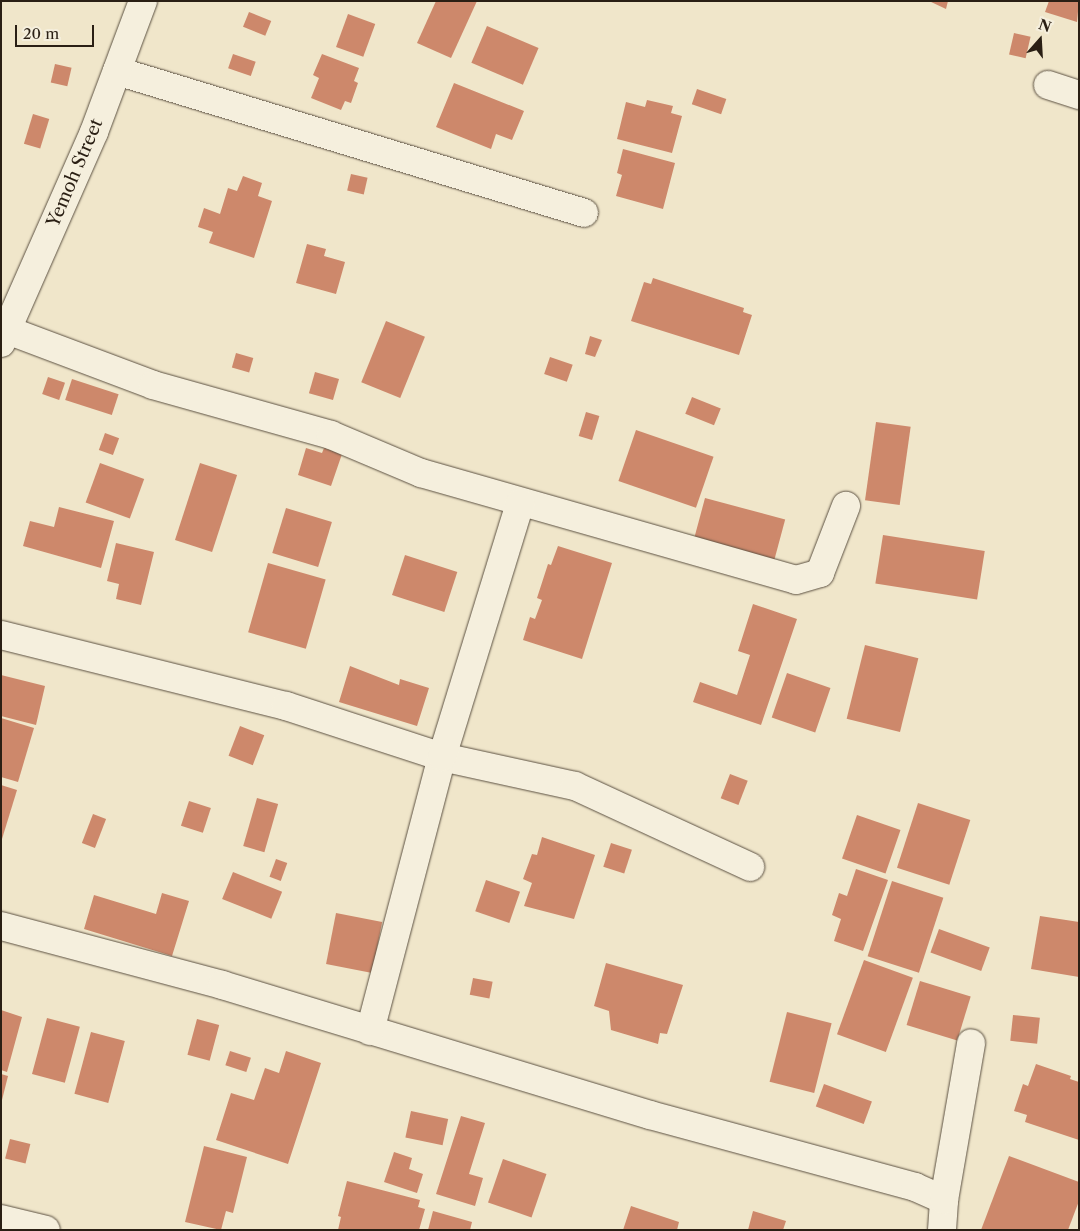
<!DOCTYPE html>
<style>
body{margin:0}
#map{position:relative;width:1080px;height:1231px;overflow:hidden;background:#f0e6ca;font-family:"Libre Caslon Text",serif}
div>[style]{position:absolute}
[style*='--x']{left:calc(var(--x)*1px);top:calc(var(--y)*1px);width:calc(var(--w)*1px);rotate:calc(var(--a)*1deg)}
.building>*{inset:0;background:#cd886b;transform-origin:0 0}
.roads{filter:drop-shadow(0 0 1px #5c5142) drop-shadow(0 0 1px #5c5142)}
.minor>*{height:28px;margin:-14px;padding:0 14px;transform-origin:14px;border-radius:14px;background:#f5efdd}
span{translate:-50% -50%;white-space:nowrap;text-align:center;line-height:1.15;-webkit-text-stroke:4px #f5efdd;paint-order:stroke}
.street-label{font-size:18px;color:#2a1f14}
.frame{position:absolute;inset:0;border:2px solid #2a1f14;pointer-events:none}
.north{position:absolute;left:1015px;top:15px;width:50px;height:50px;-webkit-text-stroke:4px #f5efdd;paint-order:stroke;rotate:19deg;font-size:14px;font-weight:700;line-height:20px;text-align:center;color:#2a1f14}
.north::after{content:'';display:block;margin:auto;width:18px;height:22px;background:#2a1f14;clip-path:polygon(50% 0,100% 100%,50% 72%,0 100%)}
.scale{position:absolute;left:15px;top:25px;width:79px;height:22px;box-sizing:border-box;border:2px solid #2a1f14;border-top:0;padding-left:6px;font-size:15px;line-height:18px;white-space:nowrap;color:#2a1f14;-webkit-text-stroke:4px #f5efdd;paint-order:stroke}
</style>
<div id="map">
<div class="building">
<i style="clip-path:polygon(436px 1px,477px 1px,451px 58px,417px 43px)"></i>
<i style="clip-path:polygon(929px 1px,948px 1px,946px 9px)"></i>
<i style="clip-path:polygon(1049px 1px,1079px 1px,1077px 22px,1045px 12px)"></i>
<i style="left:249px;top:12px;width:24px;height:16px;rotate:22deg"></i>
<i style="left:348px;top:14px;width:29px;height:35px;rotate:20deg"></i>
<i style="left:487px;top:26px;width:56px;height:40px;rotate:23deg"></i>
<i style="left:1014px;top:33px;width:17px;height:22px;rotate:13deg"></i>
<i style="left:233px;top:54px;width:24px;height:15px;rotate:19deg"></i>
<i style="clip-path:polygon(322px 54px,359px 68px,354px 81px,358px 83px,351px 103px,345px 101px,341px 110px,311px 98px,319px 78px,313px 75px)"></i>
<i style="left:55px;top:64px;width:17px;height:19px;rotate:13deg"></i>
<i style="clip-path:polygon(454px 83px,524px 111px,512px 140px,496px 134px,491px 149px,436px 127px)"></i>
<i style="left:697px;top:89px;width:31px;height:16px;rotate:19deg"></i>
<i style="clip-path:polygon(647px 100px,673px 106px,671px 113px,682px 116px,672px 153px,617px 139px,626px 102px,645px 107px)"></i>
<i style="left:33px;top:114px;width:17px;height:31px;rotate:17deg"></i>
<i style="clip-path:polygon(623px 149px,675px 163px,663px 209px,616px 196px,622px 175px,617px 173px)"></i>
<i style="left:351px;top:174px;width:17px;height:17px;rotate:13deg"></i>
<i style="clip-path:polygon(243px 176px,262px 183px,258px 196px,272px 201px,254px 258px,209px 243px,213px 232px,198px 227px,204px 208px,220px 214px,228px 188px,237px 191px)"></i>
<i style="clip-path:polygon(307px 244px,326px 249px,324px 256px,345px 262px,336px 294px,296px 283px)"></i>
<i style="clip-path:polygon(653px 278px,744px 308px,743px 312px,752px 315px,739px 355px,631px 321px,644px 282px,651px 284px)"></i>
<i style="left:386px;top:321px;width:42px;height:66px;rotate:22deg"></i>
<i style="clip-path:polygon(590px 336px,602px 340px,595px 357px,585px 354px)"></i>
<i style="left:236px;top:353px;width:18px;height:15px;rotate:16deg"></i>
<i style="left:550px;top:357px;width:24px;height:18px;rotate:19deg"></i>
<i style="left:315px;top:372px;width:25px;height:22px;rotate:16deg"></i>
<i style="left:48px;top:377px;width:18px;height:18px;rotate:19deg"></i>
<i style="left:72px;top:379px;width:49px;height:22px;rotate:18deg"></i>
<i style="left:692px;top:397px;width:31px;height:18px;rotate:22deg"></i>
<i style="left:586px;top:412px;width:14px;height:25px;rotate:17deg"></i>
<i style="left:876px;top:422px;width:35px;height:79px;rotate:8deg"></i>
<i style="left:636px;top:430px;width:82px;height:54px;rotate:19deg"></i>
<i style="left:105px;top:433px;width:15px;height:18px;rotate:20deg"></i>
<i style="clip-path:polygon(306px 448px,322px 453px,324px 448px,342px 454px,331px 486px,298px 475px)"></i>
<i style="left:100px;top:463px;width:47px;height:42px;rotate:20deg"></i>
<i style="left:200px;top:463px;width:39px;height:81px;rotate:18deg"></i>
<i style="left:705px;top:498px;width:83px;height:42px;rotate:15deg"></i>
<i style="clip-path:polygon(59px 507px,114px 521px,101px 568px,23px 546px,30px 521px,54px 527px)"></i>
<i style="left:286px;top:508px;width:48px;height:47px;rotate:17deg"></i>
<i style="left:883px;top:535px;width:103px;height:49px;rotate:9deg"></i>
<i style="clip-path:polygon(116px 543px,154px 552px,141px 605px,116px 599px,119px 584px,107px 581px)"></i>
<i style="clip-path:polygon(558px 546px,612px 563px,582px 659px,523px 640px,530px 617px,535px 619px,542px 600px,537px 598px,548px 564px,551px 565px)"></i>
<i style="left:405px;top:555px;width:55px;height:42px;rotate:18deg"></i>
<i style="left:268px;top:563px;width:60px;height:72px;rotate:16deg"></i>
<i style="clip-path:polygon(753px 604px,797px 619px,761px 725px,693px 702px,700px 682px,737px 695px,750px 655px,738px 651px)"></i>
<i style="left:865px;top:645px;width:55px;height:76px;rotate:14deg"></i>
<i style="clip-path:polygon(350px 666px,399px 685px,400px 679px,429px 688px,417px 726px,339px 702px)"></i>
<i style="left:787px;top:673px;width:46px;height:47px;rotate:19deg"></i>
<i style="clip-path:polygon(1px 675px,45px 686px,36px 725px,1px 716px)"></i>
<i style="clip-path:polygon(1px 718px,34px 728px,18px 782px,1px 777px)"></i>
<i style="left:240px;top:726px;width:26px;height:32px;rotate:21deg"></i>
<i style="left:730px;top:774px;width:19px;height:26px;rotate:21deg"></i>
<i style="clip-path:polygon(1px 785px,17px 790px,2px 839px,1px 839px)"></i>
<i style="left:257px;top:798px;width:22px;height:50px;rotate:16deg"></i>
<i style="left:189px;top:801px;width:23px;height:26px;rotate:18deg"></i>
<i style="left:918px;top:803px;width:55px;height:68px;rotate:18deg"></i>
<i style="left:93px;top:814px;width:14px;height:31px;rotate:21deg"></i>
<i style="left:857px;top:815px;width:46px;height:46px;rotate:19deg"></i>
<i style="clip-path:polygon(542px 837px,595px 855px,574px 919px,524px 906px,532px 883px,523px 879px,532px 854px,537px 855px)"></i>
<i style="left:611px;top:843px;width:22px;height:25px;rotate:18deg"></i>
<i style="left:276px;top:859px;width:12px;height:19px;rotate:20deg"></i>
<i style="clip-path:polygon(856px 869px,888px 880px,863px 951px,834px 941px,841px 919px,832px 915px,839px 893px,847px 896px)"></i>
<i style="left:233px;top:872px;width:53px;height:29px;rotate:22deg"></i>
<i style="left:486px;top:880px;width:36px;height:33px;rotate:19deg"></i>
<i style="left:892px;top:881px;width:54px;height:79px;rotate:18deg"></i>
<i style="clip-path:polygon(162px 893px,189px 901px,172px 956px,84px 929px,94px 895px,156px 914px)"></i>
<i style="left:336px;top:913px;width:47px;height:52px;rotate:11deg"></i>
<i style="clip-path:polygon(1040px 916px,1079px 922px,1079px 977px,1031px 969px)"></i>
<i style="left:939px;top:929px;width:54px;height:25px;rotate:20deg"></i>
<i style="left:864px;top:960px;width:52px;height:79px;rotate:20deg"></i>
<i style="clip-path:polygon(606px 963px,683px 985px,667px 1034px,660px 1033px,658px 1044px,611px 1030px,609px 1011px,594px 1006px)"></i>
<i style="left:473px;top:978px;width:20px;height:17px;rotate:11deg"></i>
<i style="left:920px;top:981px;width:53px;height:46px;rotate:17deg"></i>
<i style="clip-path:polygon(1px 1010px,22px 1017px,7px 1072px,1px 1070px)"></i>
<i style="left:787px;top:1012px;width:46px;height:72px;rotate:14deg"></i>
<i style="left:1013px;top:1015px;width:27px;height:26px;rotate:6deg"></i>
<i style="left:47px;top:1018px;width:34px;height:58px;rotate:15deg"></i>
<i style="left:197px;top:1019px;width:23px;height:37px;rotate:15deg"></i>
<i style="left:91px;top:1032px;width:35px;height:64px;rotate:15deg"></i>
<i style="left:230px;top:1051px;width:22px;height:15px;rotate:18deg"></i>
<i style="clip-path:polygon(286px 1051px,321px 1063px,288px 1164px,216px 1140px,231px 1093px,254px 1100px,265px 1068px,279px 1073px)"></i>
<i style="clip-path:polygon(1036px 1064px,1071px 1076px,1070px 1079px,1079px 1082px,1079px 1140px,1025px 1122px,1027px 1115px,1014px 1111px,1023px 1084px,1028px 1086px)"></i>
<i style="clip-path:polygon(1px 1074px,8px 1076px,2px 1100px,1px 1100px)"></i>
<i style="left:824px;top:1084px;width:51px;height:24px;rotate:20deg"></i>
<i style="left:411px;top:1111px;width:38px;height:27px;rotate:12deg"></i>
<i style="clip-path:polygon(461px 1116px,485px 1123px,469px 1174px,483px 1178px,475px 1206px,436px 1194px)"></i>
<i style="left:10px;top:1139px;width:21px;height:20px;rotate:14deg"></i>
<i style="clip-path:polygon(204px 1146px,247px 1157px,233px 1213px,226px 1211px,221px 1230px,185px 1222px)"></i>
<i style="clip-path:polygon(394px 1152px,412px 1158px,409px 1169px,423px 1174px,417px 1193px,384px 1182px)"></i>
<i style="clip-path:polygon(1009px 1156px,1079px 1182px,1079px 1201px,1068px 1230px,981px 1230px)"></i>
<i style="left:503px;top:1159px;width:46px;height:46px;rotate:19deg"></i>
<i style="clip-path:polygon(347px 1181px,420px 1200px,418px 1207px,425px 1209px,419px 1230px,338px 1230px,341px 1217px,338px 1216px)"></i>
<i style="clip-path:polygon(631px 1206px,679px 1222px,677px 1230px,623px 1230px)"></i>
<i style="clip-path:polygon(433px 1211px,472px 1222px,470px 1230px,428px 1230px)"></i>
<i style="clip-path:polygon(753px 1211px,786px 1221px,783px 1230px,748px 1230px)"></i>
</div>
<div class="roads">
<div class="minor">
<i style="--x:117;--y:71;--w:488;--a:16.9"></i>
<i style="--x:1048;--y:85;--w:33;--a:18"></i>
<i style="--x:7;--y:330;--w:156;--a:20.6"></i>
<i style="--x:153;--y:385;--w:185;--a:15.7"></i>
<i style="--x:331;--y:435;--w:98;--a:22.9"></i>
<i style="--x:421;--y:473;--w:390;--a:15.9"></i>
<i style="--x:796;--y:580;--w:25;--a:-16"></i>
<i style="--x:820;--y:573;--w:72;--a:-68.8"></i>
<i style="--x:1;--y:343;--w:231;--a:-66.2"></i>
<i style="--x:94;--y:132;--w:140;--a:-69.5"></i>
<i style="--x:1;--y:635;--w:294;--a:14"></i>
<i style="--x:286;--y:706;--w:164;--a:18.1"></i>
<i style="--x:442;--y:757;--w:136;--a:12.3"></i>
<i style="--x:575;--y:786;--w:193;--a:24.8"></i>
<i style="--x:1;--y:926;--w:229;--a:14.9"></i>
<i style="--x:222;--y:985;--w:447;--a:16.9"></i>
<i style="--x:650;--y:1115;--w:275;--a:15.2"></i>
<i style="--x:915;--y:1187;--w:32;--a:24"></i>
<i style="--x:370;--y:1031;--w:283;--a:-75.3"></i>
<i style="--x:442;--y:757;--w:266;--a:-72.9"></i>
<i style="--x:1;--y:1219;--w:46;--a:13.7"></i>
<i style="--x:942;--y:1230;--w:30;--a:-86"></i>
<i style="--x:944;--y:1200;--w:159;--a:-80.2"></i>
</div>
</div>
<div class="street-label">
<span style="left:75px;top:173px;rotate:-67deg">Yemoh Street</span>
</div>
<div class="frame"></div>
<div class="north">N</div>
<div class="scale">20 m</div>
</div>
